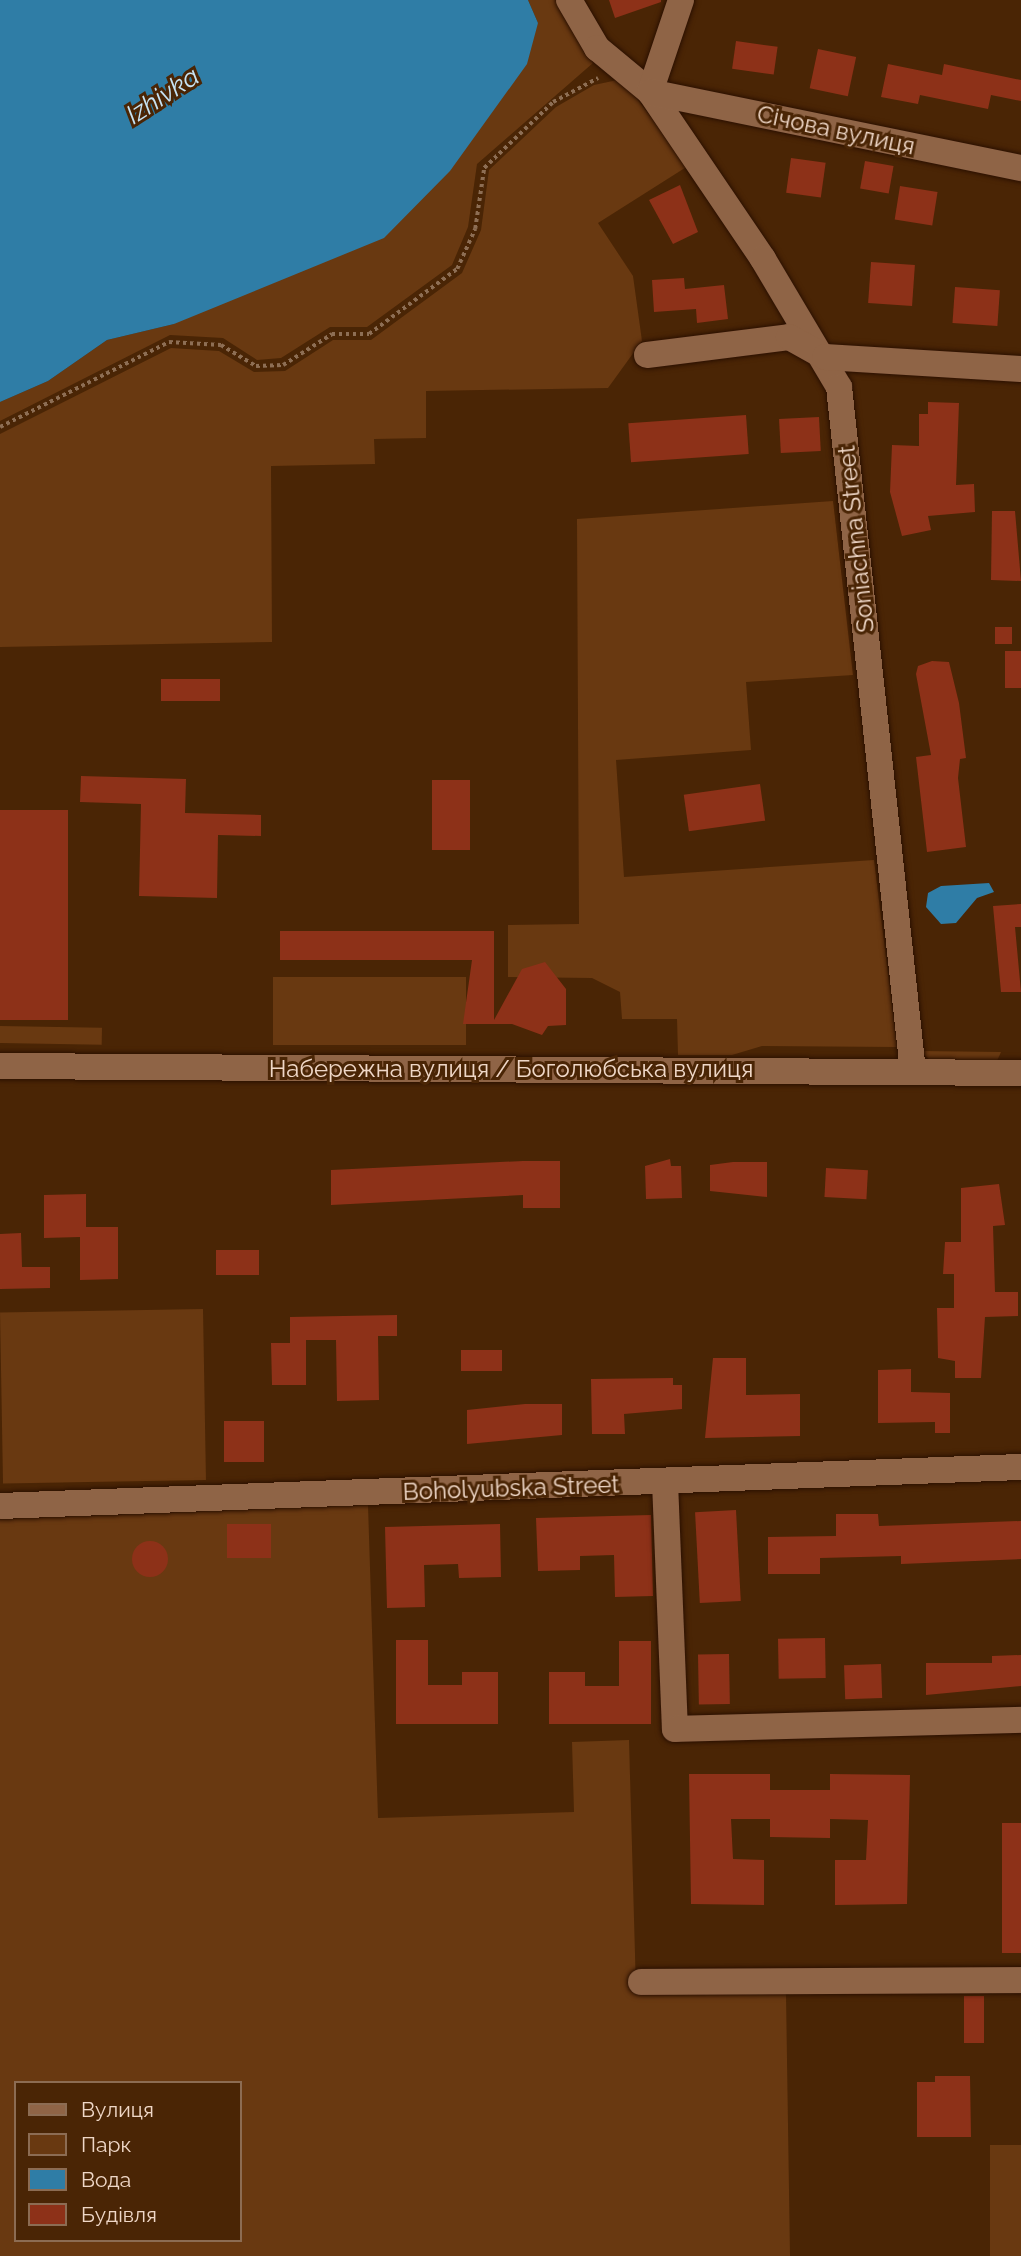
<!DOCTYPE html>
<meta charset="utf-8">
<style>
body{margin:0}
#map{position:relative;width:1021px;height:2256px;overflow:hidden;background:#4a2505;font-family:Raleway,sans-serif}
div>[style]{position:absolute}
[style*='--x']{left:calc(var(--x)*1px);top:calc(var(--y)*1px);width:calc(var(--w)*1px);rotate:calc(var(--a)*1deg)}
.green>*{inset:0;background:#693911;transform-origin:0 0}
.water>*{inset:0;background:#2f7da6}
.building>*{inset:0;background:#8d3118;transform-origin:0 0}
.round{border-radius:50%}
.path>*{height:3.5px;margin-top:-1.75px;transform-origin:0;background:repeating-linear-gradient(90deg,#8d6e54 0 3.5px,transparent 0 7px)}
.roads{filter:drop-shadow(0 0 2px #2b1000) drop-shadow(0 0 2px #2b1000)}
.minor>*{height:26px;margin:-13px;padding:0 13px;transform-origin:13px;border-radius:13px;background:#8f6446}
span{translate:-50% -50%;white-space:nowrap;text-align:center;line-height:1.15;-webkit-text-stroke:6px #4a2505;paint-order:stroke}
.street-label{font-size:24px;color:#efd7c7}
.water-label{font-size:26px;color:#c6e3f4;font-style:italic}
.legend{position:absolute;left:14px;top:2081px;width:228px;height:161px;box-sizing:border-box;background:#4a2505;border:2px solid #8c6c53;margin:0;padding:9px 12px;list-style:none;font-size:21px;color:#efd7c7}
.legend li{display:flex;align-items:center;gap:14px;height:35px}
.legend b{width:35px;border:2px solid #8c6c53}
</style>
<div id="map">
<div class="green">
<i style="clip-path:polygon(528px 0,556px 0,593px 63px,477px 164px,468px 227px,452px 265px,367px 327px,330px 327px,281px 358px,257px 360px,223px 338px,170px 335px,0 421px,0 402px,48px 381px,107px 340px,174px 324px,538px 23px)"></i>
<i style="clip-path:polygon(622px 79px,688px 166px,598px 223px,633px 276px,642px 341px,608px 388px,426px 391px,426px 438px,374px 439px,375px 464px,271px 466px,272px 642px,0 647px,0 434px,171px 348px,219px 351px,254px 372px,285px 371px,333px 340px,371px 340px,462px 273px,481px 230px,489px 170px,556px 107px,594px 85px)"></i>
<i style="clip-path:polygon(833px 501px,853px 675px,746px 682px,751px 750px,616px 760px,624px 877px,874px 860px,897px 1047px,762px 1046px,732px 1055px,678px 1055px,677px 1019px,622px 1019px,620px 992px,592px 978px,508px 977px,508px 925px,579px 924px,577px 519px)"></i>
<i style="left:273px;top:977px;width:193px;height:68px"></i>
<i style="left:0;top:1026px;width:102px;height:17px;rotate:1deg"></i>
<i style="clip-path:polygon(920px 1051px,1001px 1052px,997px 1061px,931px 1061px)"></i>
<i style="left:203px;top:1309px;width:171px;height:203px;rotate:89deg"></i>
<i style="clip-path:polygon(evenodd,368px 1505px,378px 1818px,574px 1812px,572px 1742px,629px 1740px,636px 1990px,786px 1994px,790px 2256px,0 2256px,0 1519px,368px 1505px,16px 2083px,240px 2083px,240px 2240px,16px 2240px,16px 2083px)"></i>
<i style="left:990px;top:2145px;width:31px;height:111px"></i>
</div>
<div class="water">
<i style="clip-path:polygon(0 0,528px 0,538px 23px,527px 64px,450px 171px,384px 238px,174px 324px,107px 340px,48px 381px,0 402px)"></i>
<i style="clip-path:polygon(989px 883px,994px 892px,977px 898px,956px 923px,941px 924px,926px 907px,928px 893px,941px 886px)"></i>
</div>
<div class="building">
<i style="clip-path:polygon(609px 0,661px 0,661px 2px,615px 18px)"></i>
<i style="left:736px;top:41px;width:42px;height:28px;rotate:8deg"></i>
<i style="left:818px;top:49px;width:39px;height:40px;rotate:12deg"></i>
<i style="clip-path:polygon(888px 64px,942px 75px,944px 64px,1021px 80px,1021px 101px,991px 95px,988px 109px,920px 95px,918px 104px,881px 97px)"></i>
<i style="left:791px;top:158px;width:35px;height:35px;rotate:8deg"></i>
<i style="left:865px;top:161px;width:29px;height:28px;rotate:10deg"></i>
<i style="clip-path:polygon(680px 185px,698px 232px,673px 244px,649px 200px)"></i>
<i style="left:900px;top:186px;width:38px;height:34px;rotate:9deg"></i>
<i style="left:871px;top:262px;width:44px;height:41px;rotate:4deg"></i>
<i style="clip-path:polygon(684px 278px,685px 289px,724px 285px,728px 319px,697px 323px,696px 309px,654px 312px,652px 280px)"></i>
<i style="left:955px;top:287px;width:45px;height:36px;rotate:4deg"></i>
<i style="clip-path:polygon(928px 402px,959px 403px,956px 485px,974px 484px,975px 512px,928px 516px,931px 530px,902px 536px,890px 492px,892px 445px,919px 446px,919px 414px,928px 414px)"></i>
<i style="left:746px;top:415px;width:39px;height:118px;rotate:86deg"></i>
<i style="left:819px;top:417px;width:34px;height:40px;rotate:87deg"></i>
<i style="clip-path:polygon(992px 511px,1015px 511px,1021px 581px,991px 580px)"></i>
<i style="left:995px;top:627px;width:17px;height:17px"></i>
<i style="left:1005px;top:651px;width:16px;height:37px"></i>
<i style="clip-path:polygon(932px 661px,949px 662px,959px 703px,966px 758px,960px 759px,958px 778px,966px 847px,927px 852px,916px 757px,931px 755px,916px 674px,918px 666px)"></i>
<i style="left:220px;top:679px;width:22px;height:59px;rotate:90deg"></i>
<i style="clip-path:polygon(81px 776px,186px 779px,185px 813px,261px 815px,261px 836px,218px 835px,217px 898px,139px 896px,141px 804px,80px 802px)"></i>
<i style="left:432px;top:780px;width:38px;height:70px"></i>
<i style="left:760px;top:784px;width:37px;height:77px;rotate:82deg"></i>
<i style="left:0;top:810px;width:68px;height:210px"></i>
<i style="clip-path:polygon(1021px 904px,1021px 927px,1015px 927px,1021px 992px,1001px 992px,993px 906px)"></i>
<i style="clip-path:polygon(280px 931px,494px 931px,494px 1020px,522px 969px,545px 962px,566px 989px,566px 1025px,548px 1026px,542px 1035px,512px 1024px,463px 1024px,472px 960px,280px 960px)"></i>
<i style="clip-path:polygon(670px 1159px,671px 1166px,681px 1166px,682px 1198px,646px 1199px,645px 1166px)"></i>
<i style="clip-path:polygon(523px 1161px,560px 1161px,560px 1208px,523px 1208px,523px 1195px,331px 1205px,331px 1170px)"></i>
<i style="clip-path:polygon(733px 1162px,767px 1162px,767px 1197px,710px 1191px,710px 1165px)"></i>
<i style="left:826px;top:1168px;width:42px;height:29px;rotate:3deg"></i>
<i style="clip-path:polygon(999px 1184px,1005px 1225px,993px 1226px,995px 1292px,1018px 1292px,1018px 1316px,985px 1317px,981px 1378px,955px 1378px,955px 1361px,938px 1358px,937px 1308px,954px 1308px,954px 1274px,943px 1274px,945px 1242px,961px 1242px,961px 1188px)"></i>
<i style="clip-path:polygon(86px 1194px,86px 1227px,118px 1227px,118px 1279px,80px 1280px,80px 1237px,44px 1238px,44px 1195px)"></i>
<i style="clip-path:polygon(21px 1233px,22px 1267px,50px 1267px,50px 1288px,0 1289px,0 1234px)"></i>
<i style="left:259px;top:1250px;width:25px;height:43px;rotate:90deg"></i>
<i style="clip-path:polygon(397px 1315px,397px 1336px,378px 1336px,379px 1400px,337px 1401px,336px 1340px,306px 1340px,306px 1385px,272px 1385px,271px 1343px,290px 1343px,290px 1317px)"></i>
<i style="left:502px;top:1350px;width:21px;height:41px;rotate:90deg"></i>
<i style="clip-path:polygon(713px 1358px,746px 1358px,746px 1395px,800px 1394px,800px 1436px,705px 1438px)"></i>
<i style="clip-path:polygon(911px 1369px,911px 1392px,950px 1393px,950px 1433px,935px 1433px,935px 1422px,878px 1423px,878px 1370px)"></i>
<i style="clip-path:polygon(673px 1378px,673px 1385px,682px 1385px,682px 1409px,624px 1414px,625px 1434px,592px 1434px,591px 1379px)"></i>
<i style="clip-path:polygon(525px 1404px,562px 1404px,562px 1435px,467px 1444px,467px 1410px)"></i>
<i style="left:264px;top:1421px;width:41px;height:40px;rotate:90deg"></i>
<i style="left:736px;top:1510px;width:91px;height:41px;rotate:87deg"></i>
<i style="clip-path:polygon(836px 1514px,878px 1514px,879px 1526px,1021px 1521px,1021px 1559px,901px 1564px,901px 1556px,820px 1558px,820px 1574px,768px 1574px,768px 1537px,836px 1536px)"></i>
<i style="clip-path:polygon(651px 1515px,653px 1596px,615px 1597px,614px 1555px,580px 1556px,580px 1570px,538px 1571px,536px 1518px)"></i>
<i style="left:271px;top:1524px;width:34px;height:44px;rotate:90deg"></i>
<i style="clip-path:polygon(500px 1524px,501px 1577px,459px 1578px,458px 1564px,424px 1565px,425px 1607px,387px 1608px,385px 1527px)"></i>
<i class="round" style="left:132px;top:1541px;width:36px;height:36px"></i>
<i style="left:825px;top:1638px;width:40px;height:47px;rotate:89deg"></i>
<i style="clip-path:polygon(396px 1640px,428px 1640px,428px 1685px,462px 1685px,462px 1672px,498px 1672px,498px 1724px,396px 1724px)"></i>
<i style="clip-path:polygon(619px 1641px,651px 1641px,651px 1724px,549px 1724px,549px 1672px,585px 1672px,585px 1686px,619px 1686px)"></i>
<i style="left:729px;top:1654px;width:50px;height:31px;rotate:89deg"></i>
<i style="clip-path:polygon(1021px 1655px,1021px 1686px,926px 1695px,926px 1663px,992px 1663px,992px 1656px)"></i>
<i style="left:881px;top:1664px;width:34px;height:37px;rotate:88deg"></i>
<i style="clip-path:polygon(689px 1774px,770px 1774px,770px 1790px,830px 1790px,830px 1774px,910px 1775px,907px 1904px,835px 1905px,835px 1860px,866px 1860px,868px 1820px,830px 1819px,830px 1838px,770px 1837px,770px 1819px,731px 1819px,733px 1859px,764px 1860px,764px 1905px,691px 1904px)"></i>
<i style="left:1021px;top:1823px;width:130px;height:19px;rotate:90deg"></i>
<i style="left:964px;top:1996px;width:20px;height:47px"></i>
<i style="clip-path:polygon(935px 2076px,970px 2076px,971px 2137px,917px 2137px,917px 2082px,935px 2082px)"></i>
</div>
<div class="path">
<i style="--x:0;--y:427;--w:189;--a:-26.7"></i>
<i style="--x:169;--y:342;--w:52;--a:3.3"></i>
<i style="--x:221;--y:345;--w:41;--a:31"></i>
<i style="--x:256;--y:366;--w:27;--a:-2"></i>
<i style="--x:283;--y:365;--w:58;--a:-32.3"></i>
<i style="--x:332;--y:334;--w:37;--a:0"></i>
<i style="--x:369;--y:334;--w:109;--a:-36.5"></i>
<i style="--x:457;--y:269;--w:44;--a:-65.8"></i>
<i style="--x:475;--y:229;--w:62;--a:-81.6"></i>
<i style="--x:484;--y:168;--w:95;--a:-43.7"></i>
<i style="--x:553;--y:102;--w:51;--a:-28.1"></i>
</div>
<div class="roads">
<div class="minor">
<i style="--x:569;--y:0;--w:56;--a:59.7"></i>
<i style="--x:597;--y:48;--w:69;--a:39.7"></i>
<i style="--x:650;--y:92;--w:202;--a:55.9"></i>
<i style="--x:763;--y:259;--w:149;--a:59.3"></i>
<i style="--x:839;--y:387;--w:688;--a:83.83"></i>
<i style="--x:681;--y:0;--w:97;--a:108.6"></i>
<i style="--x:650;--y:92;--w:379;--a:11.6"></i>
<i style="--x:647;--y:355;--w:143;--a:-7.2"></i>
<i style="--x:789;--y:337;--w:41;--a:29.1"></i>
<i style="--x:825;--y:357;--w:196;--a:3.5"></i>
<i style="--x:0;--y:1066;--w:1021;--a:0.39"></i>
<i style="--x:665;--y:1482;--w:247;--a:87.7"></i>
<i style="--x:675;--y:1729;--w:346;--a:-1.5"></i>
<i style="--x:0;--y:1506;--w:1022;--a:-2.19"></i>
<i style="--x:641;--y:1982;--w:380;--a:-0.3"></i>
</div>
</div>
<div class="street-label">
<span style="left:836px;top:130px;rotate:12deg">Січова вулиця</span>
<span style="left:856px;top:539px;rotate:-96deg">Soniachna Street</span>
<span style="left:511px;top:1069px">Набережна вулиця / Боголюбська вулиця</span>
<span style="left:511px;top:1488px;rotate:-2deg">Boholyubska Street</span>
</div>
<div class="water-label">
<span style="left:163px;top:96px;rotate:-33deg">Izhivka</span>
</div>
<ul class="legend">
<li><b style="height:9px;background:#8f6446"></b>Вулиця</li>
<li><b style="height:19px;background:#693911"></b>Парк</li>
<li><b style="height:19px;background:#2f7da6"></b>Вода</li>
<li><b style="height:19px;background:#8d3118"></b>Будівля</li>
</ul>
</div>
